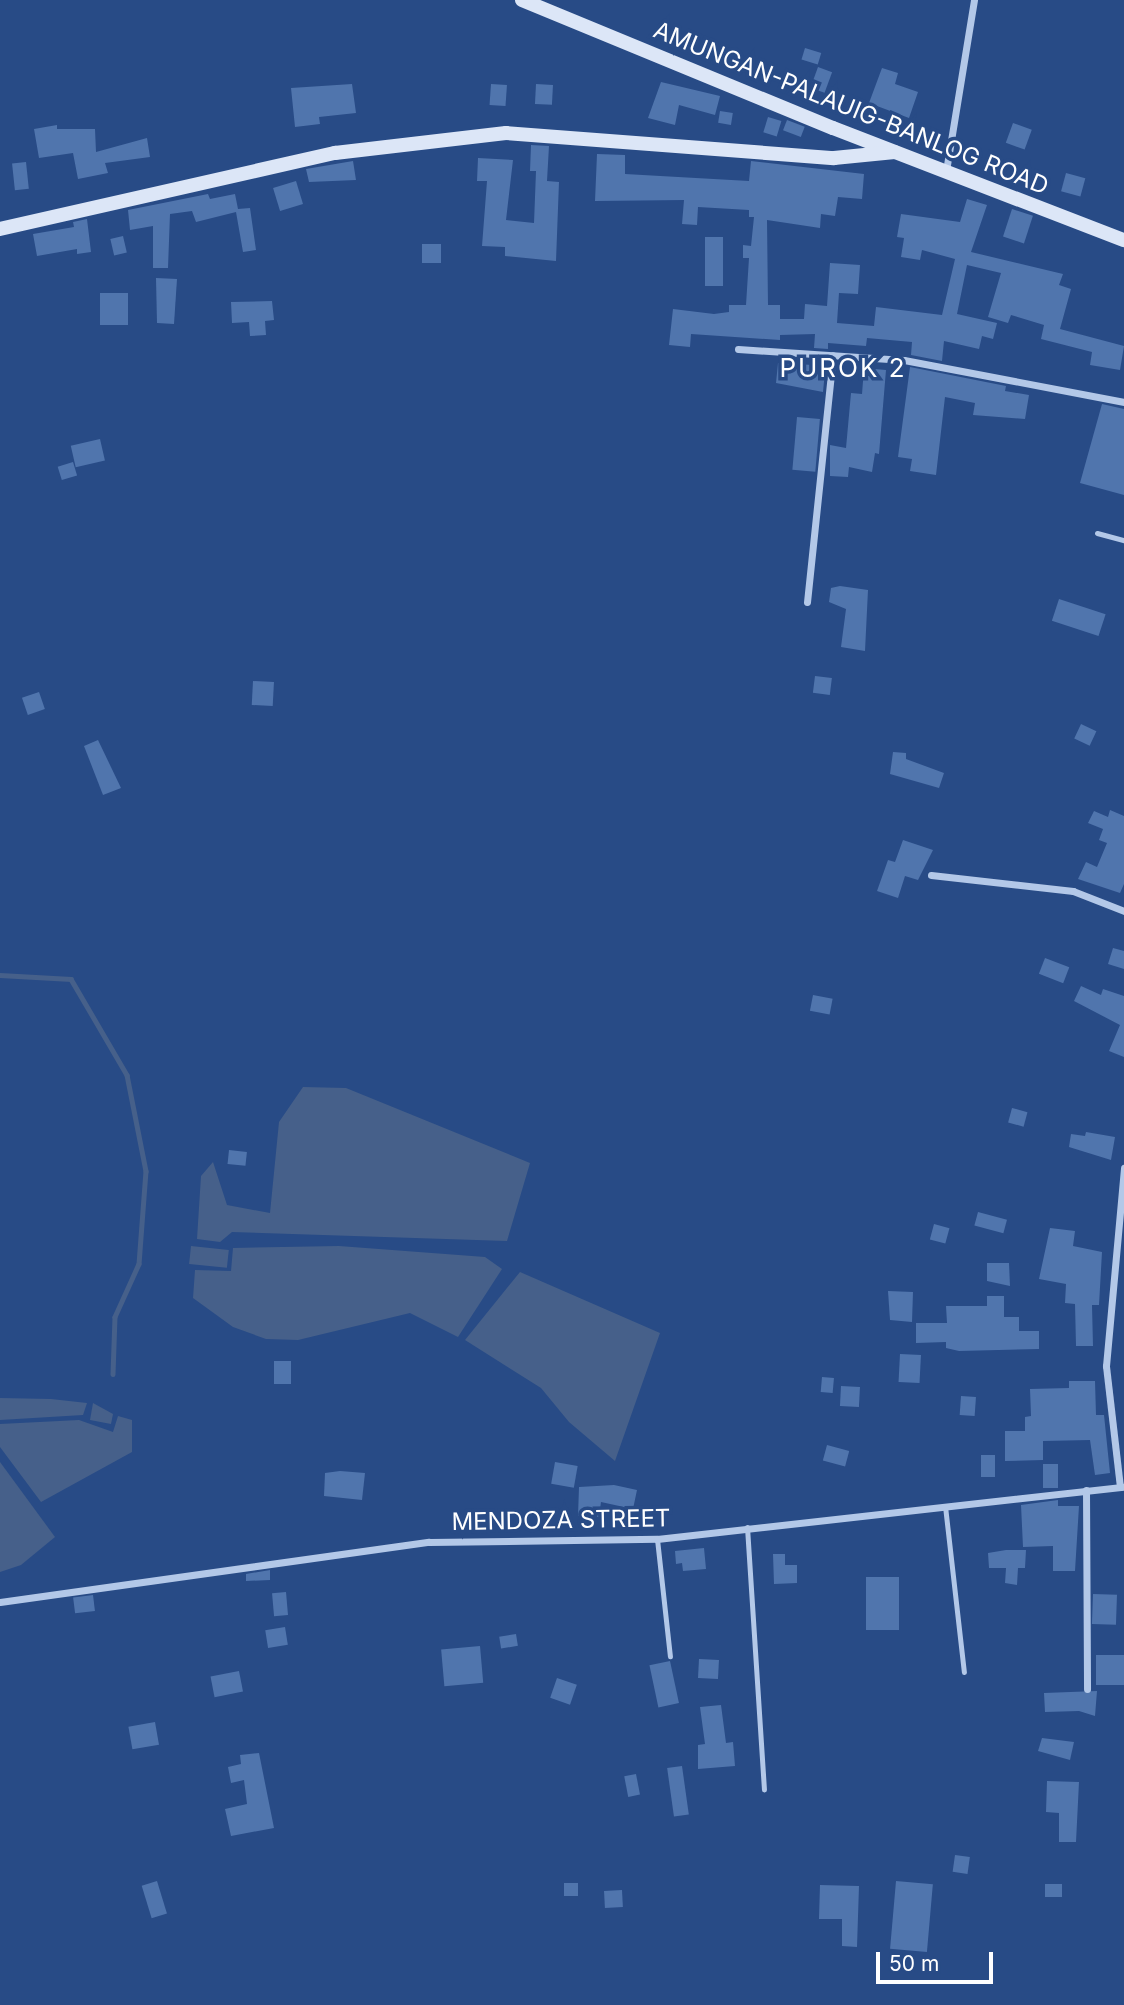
<!DOCTYPE html>
<style>
body{margin:0}
#map{position:relative;width:1124px;height:2005px;overflow:hidden;background:#284b86;font-family:Inter,sans-serif}
div>[style]{position:absolute}
[style*='--x']{left:calc(var(--x)*1px);top:calc(var(--y)*1px);width:calc(var(--w)*1px);rotate:calc(var(--a)*1deg)}
.water>*{inset:0;background:#46608a;transform-origin:0 0}
.stream>*{height:4.5px;margin:-2.25px;padding:0 2.25px;transform-origin:2.25px;border-radius:2.25px;background:#46608a}
.building>*{inset:0;background:#5075ad;transform-origin:0 0}
.lane>*{height:5px;margin:-2.5px;padding:0 2.5px;transform-origin:2.5px;border-radius:2.5px;background:#b3c8e8}
.street>*{height:7px;margin:-3.5px;padding:0 3.5px;transform-origin:3.5px;border-radius:3.5px;background:#b3c8e8}
.secondary>*{height:14px;margin:-7px;padding:0 7px;transform-origin:7px;border-radius:7px;background:#dce6f7}
span{translate:-50% -50%;white-space:nowrap;text-align:center;line-height:1.15;-webkit-text-stroke:7px #284b86;paint-order:stroke}
.street-label{font-size:24px;color:#fff}
.neighbourhood-label{font-size:26px;color:#fff;letter-spacing:2px}
.scale{position:absolute;left:876px;top:1952px;width:117px;height:32px;box-sizing:border-box;border:4px solid #fff;border-top:0;padding-left:9px;font-size:21px;line-height:24px;white-space:nowrap;color:#fff;-webkit-text-stroke:5px #284b86;paint-order:stroke}
</style>
<div id="map">
<div class="water">
<i style="clip-path:polygon(303px 1087px,346px 1088px,530px 1163px,507px 1241px,232px 1232px,220px 1242px,197px 1239px,201px 1176px,213px 1162px,227px 1205px,270px 1213px,279px 1122px)"></i>
<i style="left:191px;top:1246px;width:38px;height:18px;rotate:6deg"></i>
<i style="clip-path:polygon(339px 1246px,485px 1257px,502px 1269px,458px 1337px,410px 1313px,298px 1340px,266px 1339px,233px 1327px,193px 1298px,195px 1270px,231px 1271px,233px 1248px)"></i>
<i style="clip-path:polygon(520px 1272px,660px 1333px,615px 1461px,569px 1422px,541px 1388px,465px 1340px)"></i>
<i style="clip-path:polygon(0 1398px,51px 1399px,87px 1403px,83px 1415px,0 1420px)"></i>
<i style="clip-path:polygon(93px 1403px,113px 1414px,111px 1424px,90px 1420px)"></i>
<i style="clip-path:polygon(118px 1416px,132px 1420px,132px 1452px,41px 1502px,0 1447px,0 1424px,79px 1420px,113px 1432px)"></i>
<i style="clip-path:polygon(0 1462px,55px 1537px,21px 1565px,0 1572px)"></i>
</div>
<div class="stream">
<i style="--x:0;--y:975;--w:71;--a:3.2"></i>
<i style="--x:71;--y:979;--w:111;--a:59.7"></i>
<i style="--x:127;--y:1075;--w:98;--a:78.8"></i>
<i style="--x:146;--y:1171;--w:93;--a:94.3"></i>
<i style="--x:139;--y:1264;--w:58;--a:114.4"></i>
<i style="--x:115;--y:1317;--w:57;--a:92"></i>
</div>
<div class="building">
<i style="left:805px;top:48px;width:17px;height:12px;rotate:17deg"></i>
<i style="left:818px;top:67px;width:15px;height:22px;rotate:20deg"></i>
<i style="clip-path:polygon(882px 68px,898px 73px,895px 84px,918px 92px,909px 118px,869px 103px)"></i>
<i style="clip-path:polygon(661px 82px,720px 96px,715px 115px,679px 105px,675px 125px,648px 118px)"></i>
<i style="clip-path:polygon(352px 84px,356px 113px,319px 117px,320px 124px,295px 127px,291px 88px)"></i>
<i style="left:491px;top:84px;width:16px;height:21px;rotate:4deg"></i>
<i style="left:536px;top:84px;width:17px;height:20px;rotate:3deg"></i>
<i style="left:720px;top:111px;width:13px;height:12px;rotate:9deg"></i>
<i style="left:768px;top:117px;width:14px;height:16px;rotate:17deg"></i>
<i style="left:787px;top:120px;width:19px;height:11px;rotate:21deg"></i>
<i style="left:1013px;top:123px;width:20px;height:21px;rotate:20deg"></i>
<i style="clip-path:polygon(57px 125px,57px 129px,95px 129px,96px 152px,147px 138px,150px 157px,105px 163px,108px 173px,78px 179px,73px 153px,39px 158px,34px 129px)"></i>
<i style="clip-path:polygon(531px 145px,549px 146px,547px 181px,559px 182px,556px 261px,505px 256px,505px 247px,482px 246px,487px 181px,477px 181px,478px 158px,513px 160px,506px 220px,534px 223px,536px 171px,530px 171px)"></i>
<i style="clip-path:polygon(597px 154px,625px 155px,625px 174px,749px 181px,751px 161px,864px 174px,862px 199px,838px 197px,835px 216px,821px 214px,820px 228px,767px 220px,768px 305px,780px 305px,780px 319px,804px 319px,805px 304px,827px 306px,830px 263px,860px 265px,858px 294px,839px 293px,837px 323px,874px 326px,876px 307px,942px 315px,955px 259px,922px 250px,920px 260px,901px 257px,904px 238px,897px 237px,901px 214px,960px 222px,967px 199px,987px 205px,971px 252px,1063px 274px,1059px 285px,1071px 289px,1060px 329px,1124px 346px,1120px 370px,1090px 365px,1092px 352px,1041px 339px,1044px 325px,1011px 315px,1008px 323px,988px 317px,1001px 273px,967px 265px,957px 314px,997px 323px,993px 339px,982px 336px,979px 349px,944px 341px,942px 361px,911px 355px,912px 342px,867px 338px,866px 346px,828px 343px,828px 349px,814px 348px,815px 334px,780px 335px,780px 340px,691px 334px,690px 347px,669px 345px,673px 309px,714px 314px,729px 312px,729px 305px,746px 305px,749px 258px,743px 258px,743px 245px,751px 246px,754px 217px,749px 217px,749px 210px,698px 207px,697px 225px,682px 224px,684px 200px,595px 201px)"></i>
<i style="clip-path:polygon(353px 161px,356px 180px,309px 182px,306px 169px)"></i>
<i style="left:26px;top:162px;width:27px;height:14px;rotate:84deg"></i>
<i style="left:1066px;top:173px;width:20px;height:19px;rotate:15deg"></i>
<i style="left:296px;top:181px;width:24px;height:24px;rotate:73deg"></i>
<i style="clip-path:polygon(208px 194px,210px 199px,235px 194px,238px 209px,250px 208px,256px 250px,243px 252px,236px 212px,196px 222px,192px 211px,170px 214px,168px 268px,153px 268px,153px 226px,130px 230px,128px 210px)"></i>
<i style="left:1012px;top:209px;width:22px;height:29px;rotate:18deg"></i>
<i style="clip-path:polygon(87px 219px,91px 252px,77px 254px,77px 249px,37px 256px,33px 234px,74px 227px,73px 222px)"></i>
<i style="left:123px;top:236px;width:17px;height:13px;rotate:77deg"></i>
<i style="left:705px;top:237px;width:18px;height:49px"></i>
<i style="left:422px;top:244px;width:19px;height:19px"></i>
<i style="clip-path:polygon(156px 278px,177px 279px,174px 324px,157px 323px)"></i>
<i style="left:128px;top:293px;width:32px;height:28px;rotate:90deg"></i>
<i style="clip-path:polygon(272px 301px,274px 320px,265px 321px,266px 335px,250px 336px,249px 322px,232px 323px,231px 302px)"></i>
<i style="clip-path:polygon(814px 360px,826px 361px,823px 392px,776px 383px,778px 363px,813px 365px)"></i>
<i style="clip-path:polygon(910px 367px,1006px 386px,1005px 391px,1029px 395px,1025px 419px,973px 415px,975px 403px,945px 397px,936px 475px,910px 471px,912px 459px,898px 457px)"></i>
<i style="clip-path:polygon(864px 368px,886px 370px,879px 454px,875px 453px,872px 472px,849px 467px,848px 477px,830px 476px,830px 445px,846px 448px,851px 393px,862px 394px)"></i>
<i style="clip-path:polygon(1102px 404px,1124px 409px,1124px 495px,1080px 483px)"></i>
<i style="left:797px;top:417px;width:23px;height:53px;rotate:5deg"></i>
<i style="left:100px;top:439px;width:22px;height:30px;rotate:77deg"></i>
<i style="left:73px;top:462px;width:14px;height:16px;rotate:73deg"></i>
<i style="clip-path:polygon(840px 586px,868px 590px,865px 651px,841px 647px,846px 609px,829px 602px,831px 588px)"></i>
<i style="left:1059px;top:599px;width:49px;height:23px;rotate:18deg"></i>
<i style="left:815px;top:676px;width:17px;height:17px;rotate:7deg"></i>
<i style="left:253px;top:681px;width:21px;height:24px;rotate:3deg"></i>
<i style="left:39px;top:692px;width:18px;height:18px;rotate:71deg"></i>
<i style="left:1081px;top:724px;width:17px;height:16px;rotate:25deg"></i>
<i style="clip-path:polygon(98px 740px,121px 788px,103px 795px,84px 746px)"></i>
<i style="clip-path:polygon(893px 752px,906px 753px,906px 759px,944px 773px,939px 788px,890px 774px)"></i>
<i style="clip-path:polygon(1110px 810px,1124px 816px,1124px 884px,1120px 893px,1078px 879px,1086px 862px,1097px 867px,1107px 843px,1099px 840px,1103px 829px,1088px 823px,1094px 811px,1108px 817px)"></i>
<i style="clip-path:polygon(903px 840px,933px 850px,918px 880px,905px 876px,898px 898px,877px 891px,888px 860px,895px 862px)"></i>
<i style="clip-path:polygon(1113px 948px,1124px 951px,1124px 969px,1108px 964px)"></i>
<i style="left:1045px;top:958px;width:26px;height:17px;rotate:21deg"></i>
<i style="clip-path:polygon(1081px 986px,1101px 995px,1103px 989px,1124px 996px,1124px 1057px,1109px 1051px,1120px 1025px,1074px 1001px)"></i>
<i style="left:813px;top:995px;width:20px;height:16px;rotate:11deg"></i>
<i style="left:1012px;top:1108px;width:16px;height:15px;rotate:15deg"></i>
<i style="clip-path:polygon(1086px 1132px,1115px 1137px,1111px 1160px,1069px 1147px,1071px 1134px,1085px 1136px)"></i>
<i style="left:229px;top:1150px;width:18px;height:14px;rotate:6deg"></i>
<i style="left:978px;top:1212px;width:30px;height:14px;rotate:15deg"></i>
<i style="left:934px;top:1224px;width:16px;height:16px;rotate:15deg"></i>
<i style="clip-path:polygon(1050px 1228px,1075px 1231px,1073px 1246px,1102px 1252px,1099px 1305px,1092px 1305px,1093px 1346px,1076px 1346px,1075px 1304px,1065px 1303px,1066px 1284px,1039px 1279px)"></i>
<i style="clip-path:polygon(987px 1263px,1009px 1263px,1010px 1286px,987px 1281px)"></i>
<i style="clip-path:polygon(888px 1291px,913px 1292px,912px 1322px,890px 1320px)"></i>
<i style="clip-path:polygon(987px 1296px,1004px 1296px,1004px 1317px,1019px 1317px,1019px 1331px,1039px 1331px,1039px 1349px,959px 1351px,946px 1348px,946px 1342px,916px 1343px,916px 1323px,947px 1323px,946px 1306px,987px 1306px)"></i>
<i style="left:900px;top:1354px;width:21px;height:28px;rotate:3deg"></i>
<i style="left:274px;top:1361px;width:17px;height:23px"></i>
<i style="left:822px;top:1377px;width:12px;height:15px;rotate:5deg"></i>
<i style="clip-path:polygon(1069px 1381px,1095px 1381px,1096px 1415px,1104px 1415px,1110px 1473px,1095px 1475px,1090px 1440px,1043px 1441px,1043px 1460px,1005px 1461px,1005px 1431px,1025px 1431px,1025px 1417px,1031px 1416px,1030px 1389px,1069px 1388px)"></i>
<i style="left:841px;top:1386px;width:19px;height:20px;rotate:3deg"></i>
<i style="left:961px;top:1396px;width:15px;height:19px;rotate:4deg"></i>
<i style="left:827px;top:1445px;width:23px;height:16px;rotate:15deg"></i>
<i style="left:981px;top:1455px;width:14px;height:22px"></i>
<i style="left:555px;top:1462px;width:23px;height:22px;rotate:10deg"></i>
<i style="left:1058px;top:1464px;width:24px;height:15px;rotate:90deg"></i>
<i style="clip-path:polygon(340px 1471px,365px 1473px,362px 1500px,324px 1496px,325px 1473px)"></i>
<i style="clip-path:polygon(614px 1485px,637px 1490px,633px 1509px,601px 1502px,599px 1517px,578px 1516px,579px 1487px)"></i>
<i style="clip-path:polygon(1058px 1500px,1058px 1506px,1079px 1506px,1075px 1571px,1053px 1571px,1053px 1546px,1023px 1547px,1021px 1505px)"></i>
<i style="clip-path:polygon(704px 1548px,706px 1569px,683px 1571px,682px 1563px,676px 1564px,675px 1551px)"></i>
<i style="clip-path:polygon(1006px 1550px,1026px 1550px,1025px 1568px,1018px 1568px,1017px 1585px,1005px 1583px,1006px 1568px,989px 1568px,988px 1553px)"></i>
<i style="clip-path:polygon(773px 1554px,785px 1554px,785px 1565px,797px 1565px,797px 1583px,774px 1584px)"></i>
<i style="clip-path:polygon(270px 1570px,270px 1580px,246px 1581px,246px 1574px)"></i>
<i style="left:866px;top:1577px;width:33px;height:53px"></i>
<i style="left:286px;top:1592px;width:23px;height:14px;rotate:85deg"></i>
<i style="left:1093px;top:1594px;width:24px;height:30px;rotate:2deg"></i>
<i style="left:93px;top:1595px;width:16px;height:20px;rotate:83deg"></i>
<i style="left:285px;top:1627px;width:18px;height:20px;rotate:81deg"></i>
<i style="left:516px;top:1634px;width:12px;height:17px;rotate:81deg"></i>
<i style="left:480px;top:1646px;width:37px;height:39px;rotate:85deg"></i>
<i style="left:1124px;top:1655px;width:30px;height:28px;rotate:90deg"></i>
<i style="left:699px;top:1659px;width:20px;height:19px;rotate:3deg"></i>
<i style="left:670px;top:1661px;width:43px;height:21px;rotate:78deg"></i>
<i style="left:239px;top:1671px;width:21px;height:29px;rotate:79deg"></i>
<i style="left:557px;top:1678px;width:21px;height:21px;rotate:19deg"></i>
<i style="clip-path:polygon(1097px 1691px,1095px 1716px,1079px 1711px,1045px 1712px,1044px 1693px)"></i>
<i style="clip-path:polygon(721px 1705px,726px 1743px,733px 1742px,735px 1766px,698px 1769px,698px 1745px,705px 1744px,700px 1707px)"></i>
<i style="left:155px;top:1722px;width:23px;height:27px;rotate:80deg"></i>
<i style="clip-path:polygon(1042px 1738px,1074px 1742px,1070px 1760px,1038px 1751px)"></i>
<i style="clip-path:polygon(259px 1753px,274px 1828px,231px 1836px,225px 1809px,247px 1804px,244px 1780px,231px 1783px,228px 1767px,241px 1764px,240px 1755px)"></i>
<i style="left:682px;top:1766px;width:49px;height:15px;rotate:82deg"></i>
<i style="left:636px;top:1774px;width:21px;height:12px;rotate:79deg"></i>
<i style="clip-path:polygon(1047px 1781px,1079px 1782px,1076px 1842px,1059px 1842px,1059px 1813px,1046px 1812px)"></i>
<i style="left:955px;top:1855px;width:15px;height:17px;rotate:8deg"></i>
<i style="left:157px;top:1881px;width:34px;height:16px;rotate:73deg"></i>
<i style="left:896px;top:1881px;width:37px;height:68px;rotate:5deg"></i>
<i style="left:564px;top:1883px;width:14px;height:13px"></i>
<i style="left:1045px;top:1884px;width:17px;height:13px"></i>
<i style="clip-path:polygon(820px 1885px,859px 1886px,857px 1947px,842px 1946px,842px 1919px,819px 1919px)"></i>
<i style="left:622px;top:1890px;width:17px;height:18px;rotate:87deg"></i>
</div>
<div class="lane">
<i style="--x:1097;--y:533;--w:28;--a:15"></i>
<i style="--x:945;--y:1506;--w:167;--a:83.5"></i>
<i style="--x:747;--y:1527;--w:263;--a:86.3"></i>
<i style="--x:657;--y:1539;--w:118;--a:83.7"></i>
</div>
<div class="street">
<i style="--x:946;--y:171;--w:173;--a:-80.7"></i>
<i style="--x:738;--y:349;--w:166;--a:3.8"></i>
<i style="--x:904;--y:360;--w:224;--a:10.8"></i>
<i style="--x:807;--y:602;--w:248;--a:-84"></i>
<i style="--x:931;--y:875;--w:143;--a:6.4"></i>
<i style="--x:1073;--y:891;--w:55;--a:21.4"></i>
<i style="--x:1120;--y:1487;--w:122;--a:-96.6"></i>
<i style="--x:1106;--y:1366;--w:199;--a:-84.8"></i>
<i style="--x:1086;--y:1490;--w:199;--a:89.7"></i>
<i style="--x:0;--y:1602;--w:433;--a:-8"></i>
<i style="--x:429;--y:1542;--w:228;--a:-0.8"></i>
<i style="--x:657;--y:1539;--w:470;--a:-6.4"></i>
</div>
<div class="secondary">
<i style="--x:522;--y:0;--w:336;--a:22.4"></i>
<i style="--x:833;--y:128;--w:312;--a:21.1"></i>
<i style="--x:0;--y:229;--w:344;--a:-12.8"></i>
<i style="--x:335;--y:153;--w:172;--a:-6.7"></i>
<i style="--x:506;--y:133;--w:329;--a:4.4"></i>
<i style="--x:834;--y:158;--w:61;--a:-5.6"></i>
</div>
<div class="street-label">
<span style="left:851px;top:108px;rotate:22deg">AMUNGAN-PALAUIG-BANLOG ROAD</span>
<span style="left:561px;top:1520px;rotate:-1deg">MENDOZA STREET</span>
</div>
<div class="neighbourhood-label">
<span style="left:843px;top:368px">PUROK 2</span>
</div>
<div class="scale">50 m</div>
</div>
